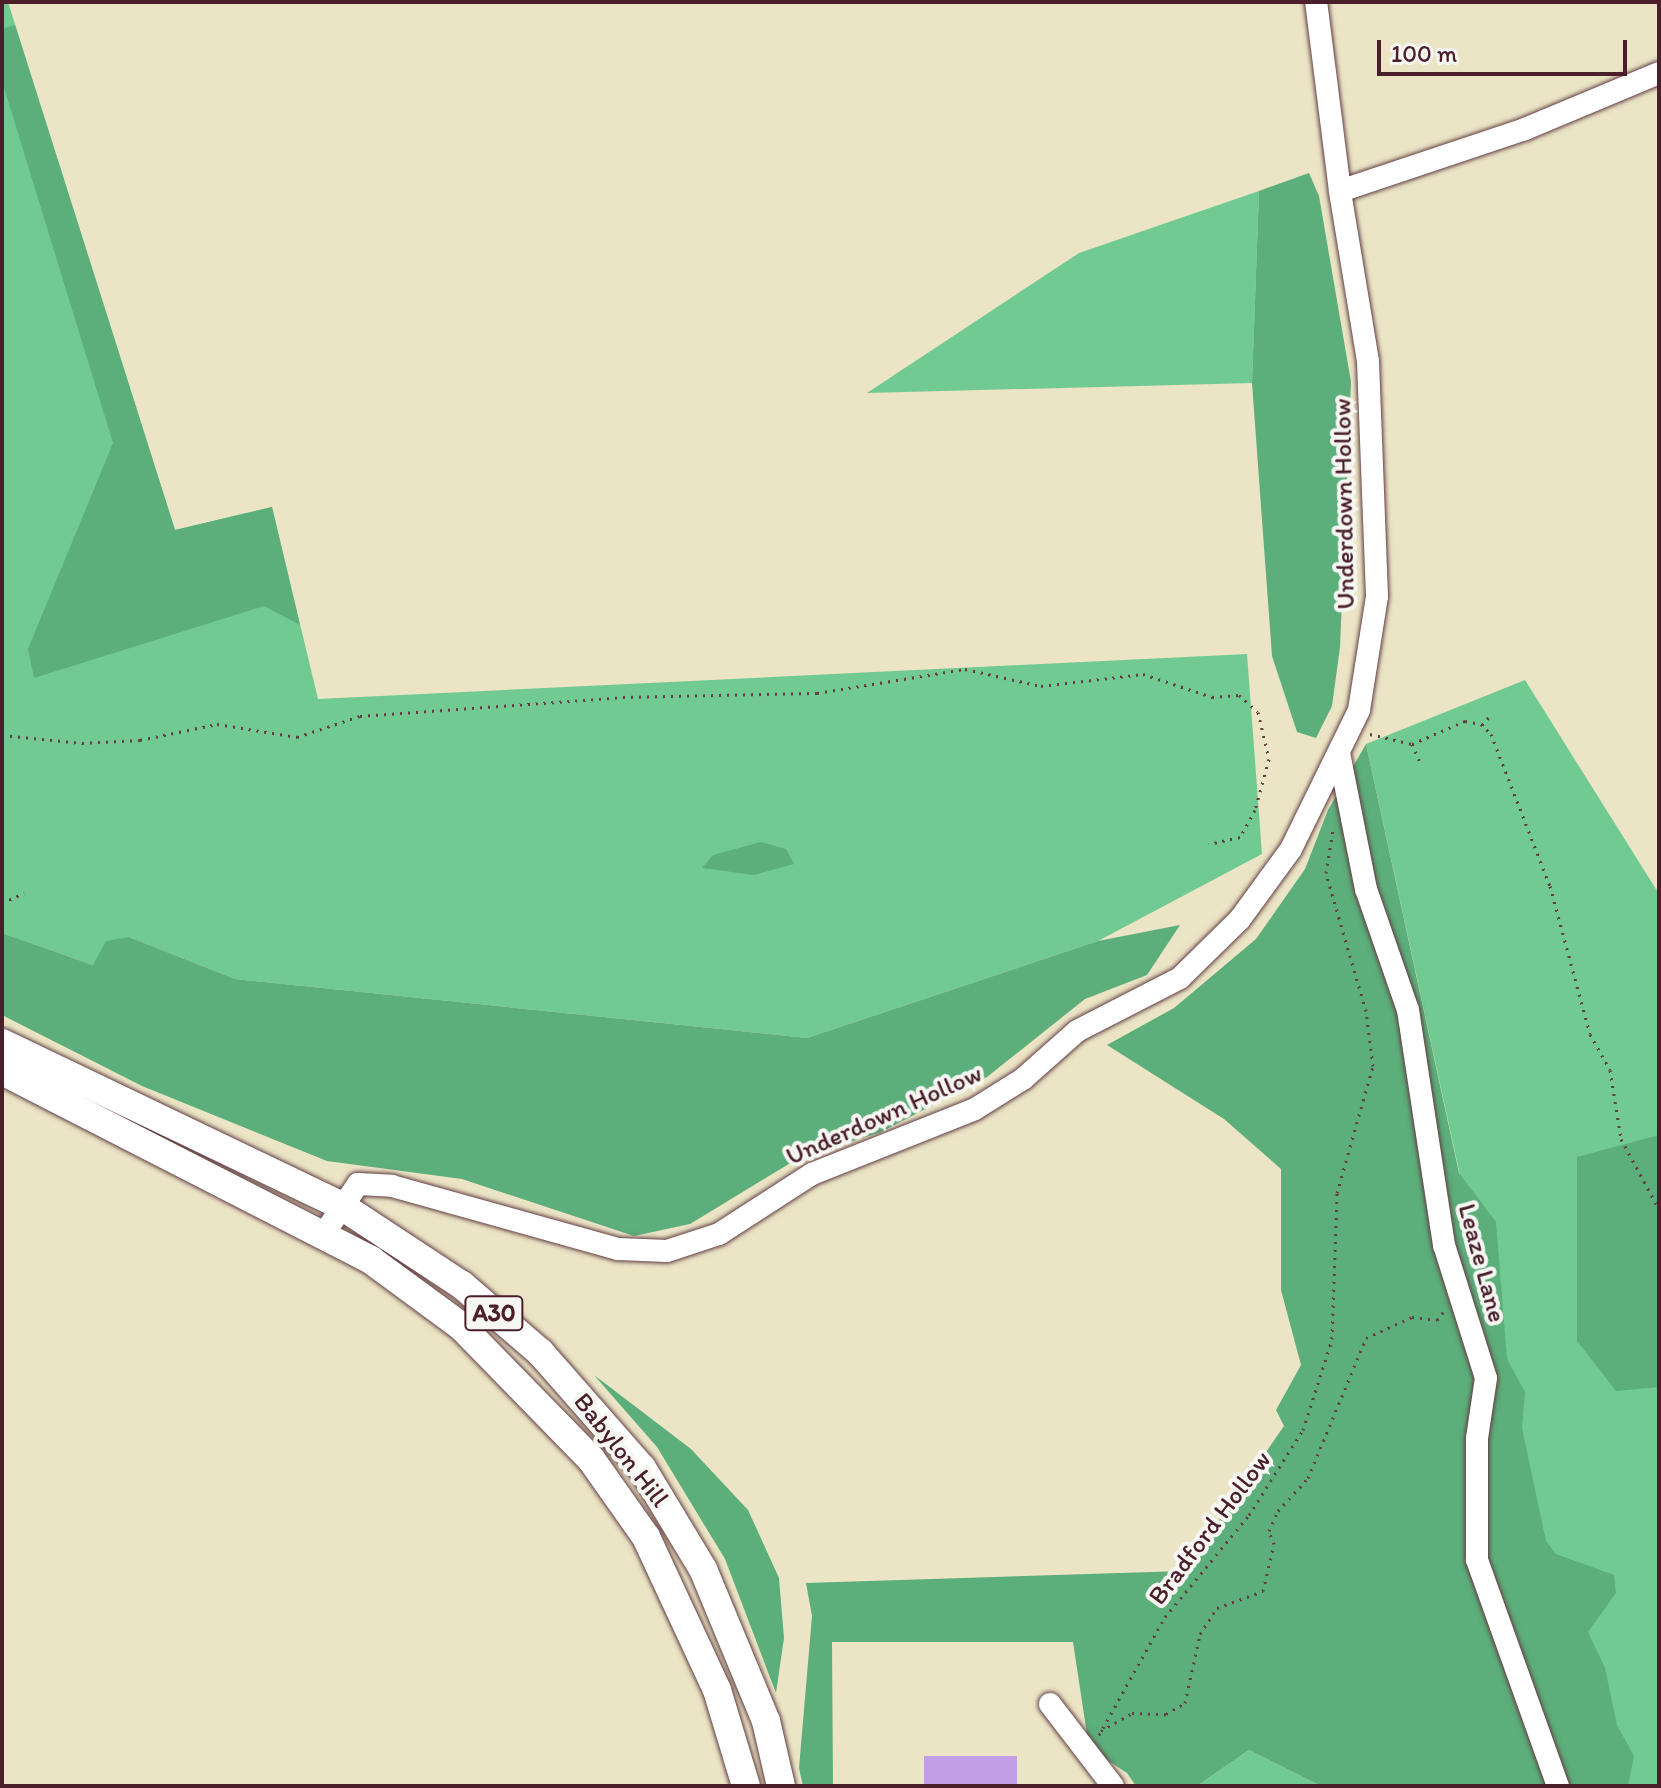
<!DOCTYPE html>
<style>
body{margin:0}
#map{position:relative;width:1661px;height:1788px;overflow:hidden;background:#ebe4c5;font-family:Itim,sans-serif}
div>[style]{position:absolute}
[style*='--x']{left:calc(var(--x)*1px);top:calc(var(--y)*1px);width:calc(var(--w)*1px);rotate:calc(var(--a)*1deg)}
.green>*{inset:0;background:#71ca91}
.forest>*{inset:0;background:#5cae7b}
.building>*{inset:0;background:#c09de4;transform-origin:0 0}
.path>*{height:3px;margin-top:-1.5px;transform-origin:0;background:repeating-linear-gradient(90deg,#623d42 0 2px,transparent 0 8px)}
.roads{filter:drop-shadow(0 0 2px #623d42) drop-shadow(0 0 2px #623d42)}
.minor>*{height:22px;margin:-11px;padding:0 11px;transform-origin:11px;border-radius:11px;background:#fff}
.major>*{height:28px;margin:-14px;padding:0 14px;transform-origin:14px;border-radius:14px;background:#fff}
span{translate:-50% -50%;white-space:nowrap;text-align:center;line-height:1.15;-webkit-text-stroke:8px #f6f6f2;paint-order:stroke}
.shield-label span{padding:2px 6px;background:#f6f6f2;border:2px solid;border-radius:6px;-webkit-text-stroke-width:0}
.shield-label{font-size:24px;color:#4a1f2b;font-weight:700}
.street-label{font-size:26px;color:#4a1f2b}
.frame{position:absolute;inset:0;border:4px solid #4a1f2b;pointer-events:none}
.scale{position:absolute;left:1377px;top:40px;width:250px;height:36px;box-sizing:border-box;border:4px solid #4a1f2b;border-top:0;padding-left:10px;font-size:24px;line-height:28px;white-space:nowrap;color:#4a1f2b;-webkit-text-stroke:6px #f6f6f2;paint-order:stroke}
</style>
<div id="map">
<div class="green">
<i style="clip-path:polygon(2px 2px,8px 2px,175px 530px,272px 507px,318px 699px,1247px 654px,1262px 854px,1098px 941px,807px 1038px,235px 979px,129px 937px,93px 965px,2px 933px)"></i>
<i style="clip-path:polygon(1259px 191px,1252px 383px,867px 393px,1079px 253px)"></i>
<i style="clip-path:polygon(1525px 680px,1659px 894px,1659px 1786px,1593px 1786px,1366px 744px)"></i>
<i style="clip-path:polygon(1249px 1750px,1321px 1786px,1197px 1786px)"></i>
</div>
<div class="forest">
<i style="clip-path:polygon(15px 25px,175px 530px,272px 507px,300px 625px,264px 606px,34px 678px,28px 649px,113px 443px,2px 81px,2px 29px)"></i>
<i style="clip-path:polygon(1309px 173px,1319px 196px,1351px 382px,1340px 647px,1332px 706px,1316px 738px,1297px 732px,1272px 656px,1252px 383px,1259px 191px)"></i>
<i style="clip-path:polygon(1366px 744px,1459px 1173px,1496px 1222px,1507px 1359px,1525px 1392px,1522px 1428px,1546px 1541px,1556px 1554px,1614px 1575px,1616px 1593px,1588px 1632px,1605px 1668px,1617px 1725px,1634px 1756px,1628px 1786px,1321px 1786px,1249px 1750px,1197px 1786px,1136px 1786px,1127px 1773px,1089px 1748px,1073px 1642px,832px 1642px,833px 1786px,803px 1786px,799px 1768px,812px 1616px,806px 1583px,1184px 1571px,1284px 1426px,1276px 1410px,1301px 1365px,1281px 1290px,1281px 1169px,1224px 1119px,1107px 1045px,1174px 1008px,1256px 939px,1305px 869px,1328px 810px)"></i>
<i style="clip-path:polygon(761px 842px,786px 849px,794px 864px,754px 875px,702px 868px,713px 855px)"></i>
<i style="clip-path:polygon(1180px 925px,1147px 975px,1085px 999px,987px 1077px,881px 1132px,797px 1159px,690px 1224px,634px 1236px,462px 1179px,327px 1161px,142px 1086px,2px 1015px,2px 933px,93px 965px,106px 941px,129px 937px,235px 979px,807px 1038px,1098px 941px)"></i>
<i style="clip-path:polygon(1659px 1135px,1659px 1387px,1616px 1391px,1577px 1341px,1577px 1157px)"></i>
<i style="clip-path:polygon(594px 1375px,691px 1449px,748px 1510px,779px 1578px,784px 1638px,776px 1693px,725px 1559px,657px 1447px)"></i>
</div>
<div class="building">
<i style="left:924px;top:1756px;width:93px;height:30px"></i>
</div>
<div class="path">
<i style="--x:2;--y:53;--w:5;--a:90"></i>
<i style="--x:1482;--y:725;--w:11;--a:-49"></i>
<i style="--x:1370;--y:734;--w:43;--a:13.4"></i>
<i style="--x:1412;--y:744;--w:58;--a:-23.5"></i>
<i style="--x:1465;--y:721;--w:16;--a:11"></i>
<i style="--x:1481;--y:724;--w:14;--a:45"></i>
<i style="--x:1491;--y:734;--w:163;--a:68.8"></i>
<i style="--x:1550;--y:886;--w:153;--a:74.9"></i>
<i style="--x:1590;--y:1034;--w:41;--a:60.9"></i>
<i style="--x:1610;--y:1070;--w:70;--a:80.9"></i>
<i style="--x:1621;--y:1139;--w:80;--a:61.5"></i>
<i style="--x:2;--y:735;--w:80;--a:5.7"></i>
<i style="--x:82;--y:743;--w:58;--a:-3"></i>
<i style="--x:140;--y:740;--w:79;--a:-11.7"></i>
<i style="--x:217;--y:724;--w:81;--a:9.2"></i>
<i style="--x:297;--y:737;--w:66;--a:-18.4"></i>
<i style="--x:360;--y:716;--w:264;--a:-4.1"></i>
<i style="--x:623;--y:697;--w:194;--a:-1.2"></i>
<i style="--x:817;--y:693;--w:150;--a:-9.2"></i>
<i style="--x:965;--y:669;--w:78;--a:12.6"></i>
<i style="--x:1041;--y:686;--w:103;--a:-6.7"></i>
<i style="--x:1143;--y:674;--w:73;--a:18.4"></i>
<i style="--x:1212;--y:697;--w:27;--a:-4"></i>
<i style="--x:1239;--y:695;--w:25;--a:42"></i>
<i style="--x:1258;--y:712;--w:48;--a:76.8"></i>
<i style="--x:1269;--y:759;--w:53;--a:105.4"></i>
<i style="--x:1255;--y:810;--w:31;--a:119"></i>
<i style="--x:1240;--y:837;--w:32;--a:167"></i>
<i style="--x:1412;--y:744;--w:20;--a:66"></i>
<i style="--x:2;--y:903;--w:24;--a:-24"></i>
<i style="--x:1101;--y:1731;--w:36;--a:-30"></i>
<i style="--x:1132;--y:1713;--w:34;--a:2"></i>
<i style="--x:1166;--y:1714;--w:22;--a:-30"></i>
<i style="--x:1185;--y:1703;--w:71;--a:-77.7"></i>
<i style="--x:1200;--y:1634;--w:31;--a:-57"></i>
<i style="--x:1217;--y:1608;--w:49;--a:-20.3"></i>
<i style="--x:1263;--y:1591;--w:48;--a:-76.8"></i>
<i style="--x:1274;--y:1544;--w:14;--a:-111"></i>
<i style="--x:1269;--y:1531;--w:22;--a:-66"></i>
<i style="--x:1278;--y:1511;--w:45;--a:-47.7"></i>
<i style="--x:1308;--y:1478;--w:152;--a:-67.5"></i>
<i style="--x:1366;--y:1338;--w:51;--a:-24.5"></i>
<i style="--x:1412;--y:1317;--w:25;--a:7"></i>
<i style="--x:1437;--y:1320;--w:11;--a:-52"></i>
<i style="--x:1099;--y:1735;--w:135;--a:-60.8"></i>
<i style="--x:1165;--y:1617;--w:132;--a:-50.5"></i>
<i style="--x:1249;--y:1515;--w:101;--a:-57.6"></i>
<i style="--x:1303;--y:1430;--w:96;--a:-72.3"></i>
<i style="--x:1332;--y:1339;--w:146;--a:-88"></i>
<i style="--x:1337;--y:1193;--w:132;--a:-74.2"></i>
<i style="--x:1373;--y:1066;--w:55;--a:-97.3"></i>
<i style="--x:1366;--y:1011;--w:144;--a:-106.2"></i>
<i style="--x:1326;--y:873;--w:44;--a:-80.8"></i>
</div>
<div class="roads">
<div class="minor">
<i style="--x:1340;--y:191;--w:195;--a:-18.5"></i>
<i style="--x:1525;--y:129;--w:145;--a:-22.7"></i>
<i style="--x:1339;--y:753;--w:139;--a:78.8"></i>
<i style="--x:1366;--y:889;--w:128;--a:70.9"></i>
<i style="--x:1408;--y:1010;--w:238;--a:81.3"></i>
<i style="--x:1444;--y:1245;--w:139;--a:72.5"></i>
<i style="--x:1486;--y:1378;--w:61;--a:98.5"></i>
<i style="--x:1477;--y:1438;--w:122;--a:90"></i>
<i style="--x:1477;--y:1560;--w:240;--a:70.3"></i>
<i style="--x:323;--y:1235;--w:62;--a:-55.5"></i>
<i style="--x:358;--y:1184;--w:34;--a:3"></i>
<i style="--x:392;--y:1186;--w:235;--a:15.6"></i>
<i style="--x:618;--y:1249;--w:49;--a:2.3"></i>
<i style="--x:667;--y:1251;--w:55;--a:-18.1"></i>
<i style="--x:719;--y:1234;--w:111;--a:-32.8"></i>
<i style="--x:812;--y:1174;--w:175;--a:-21.7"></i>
<i style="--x:975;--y:1109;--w:57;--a:-32"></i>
<i style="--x:1023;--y:1079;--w:72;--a:-41.6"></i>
<i style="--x:1077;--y:1031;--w:116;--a:-27.2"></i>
<i style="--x:1180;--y:978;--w:84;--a:-44.5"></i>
<i style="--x:1240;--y:919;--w:87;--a:-53.9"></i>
<i style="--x:1291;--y:849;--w:155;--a:-63.9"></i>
<i style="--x:1359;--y:710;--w:115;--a:-81"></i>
<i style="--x:1377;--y:596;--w:235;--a:-92.2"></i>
<i style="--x:1368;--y:361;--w:172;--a:-99.4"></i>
<i style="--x:1340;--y:191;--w:191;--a:-97.2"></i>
<i style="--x:1050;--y:1704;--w:103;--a:52.5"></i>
</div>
<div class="major">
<i style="--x:2;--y:1043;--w:375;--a:25.6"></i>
<i style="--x:340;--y:1205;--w:146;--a:33.3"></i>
<i style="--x:462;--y:1285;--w:103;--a:40.7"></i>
<i style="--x:540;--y:1352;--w:154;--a:48.7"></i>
<i style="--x:642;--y:1468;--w:118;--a:58.9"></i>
<i style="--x:703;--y:1569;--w:165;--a:67.5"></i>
<i style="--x:766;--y:1721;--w:67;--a:77"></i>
<i style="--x:2;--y:1071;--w:415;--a:27.1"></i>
<i style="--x:371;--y:1260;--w:112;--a:36.3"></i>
<i style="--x:461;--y:1326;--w:186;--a:45.7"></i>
<i style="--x:591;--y:1459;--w:95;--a:54.8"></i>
<i style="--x:646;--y:1537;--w:169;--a:65.1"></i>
<i style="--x:717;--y:1690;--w:100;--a:73.2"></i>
</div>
</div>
<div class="shield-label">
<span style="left:494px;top:1313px">A30</span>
</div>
<div class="street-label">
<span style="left:1344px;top:504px;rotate:-91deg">Underdown Hollow</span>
<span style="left:884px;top:1115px;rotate:-24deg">Underdown Hollow</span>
<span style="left:1482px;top:1263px;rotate:75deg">Leaze Lane</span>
<span style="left:621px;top:1450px;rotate:52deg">Babylon Hill</span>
<span style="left:1210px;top:1528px;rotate:-53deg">Bradford Hollow</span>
</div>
<div class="frame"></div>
<div class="scale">100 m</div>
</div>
